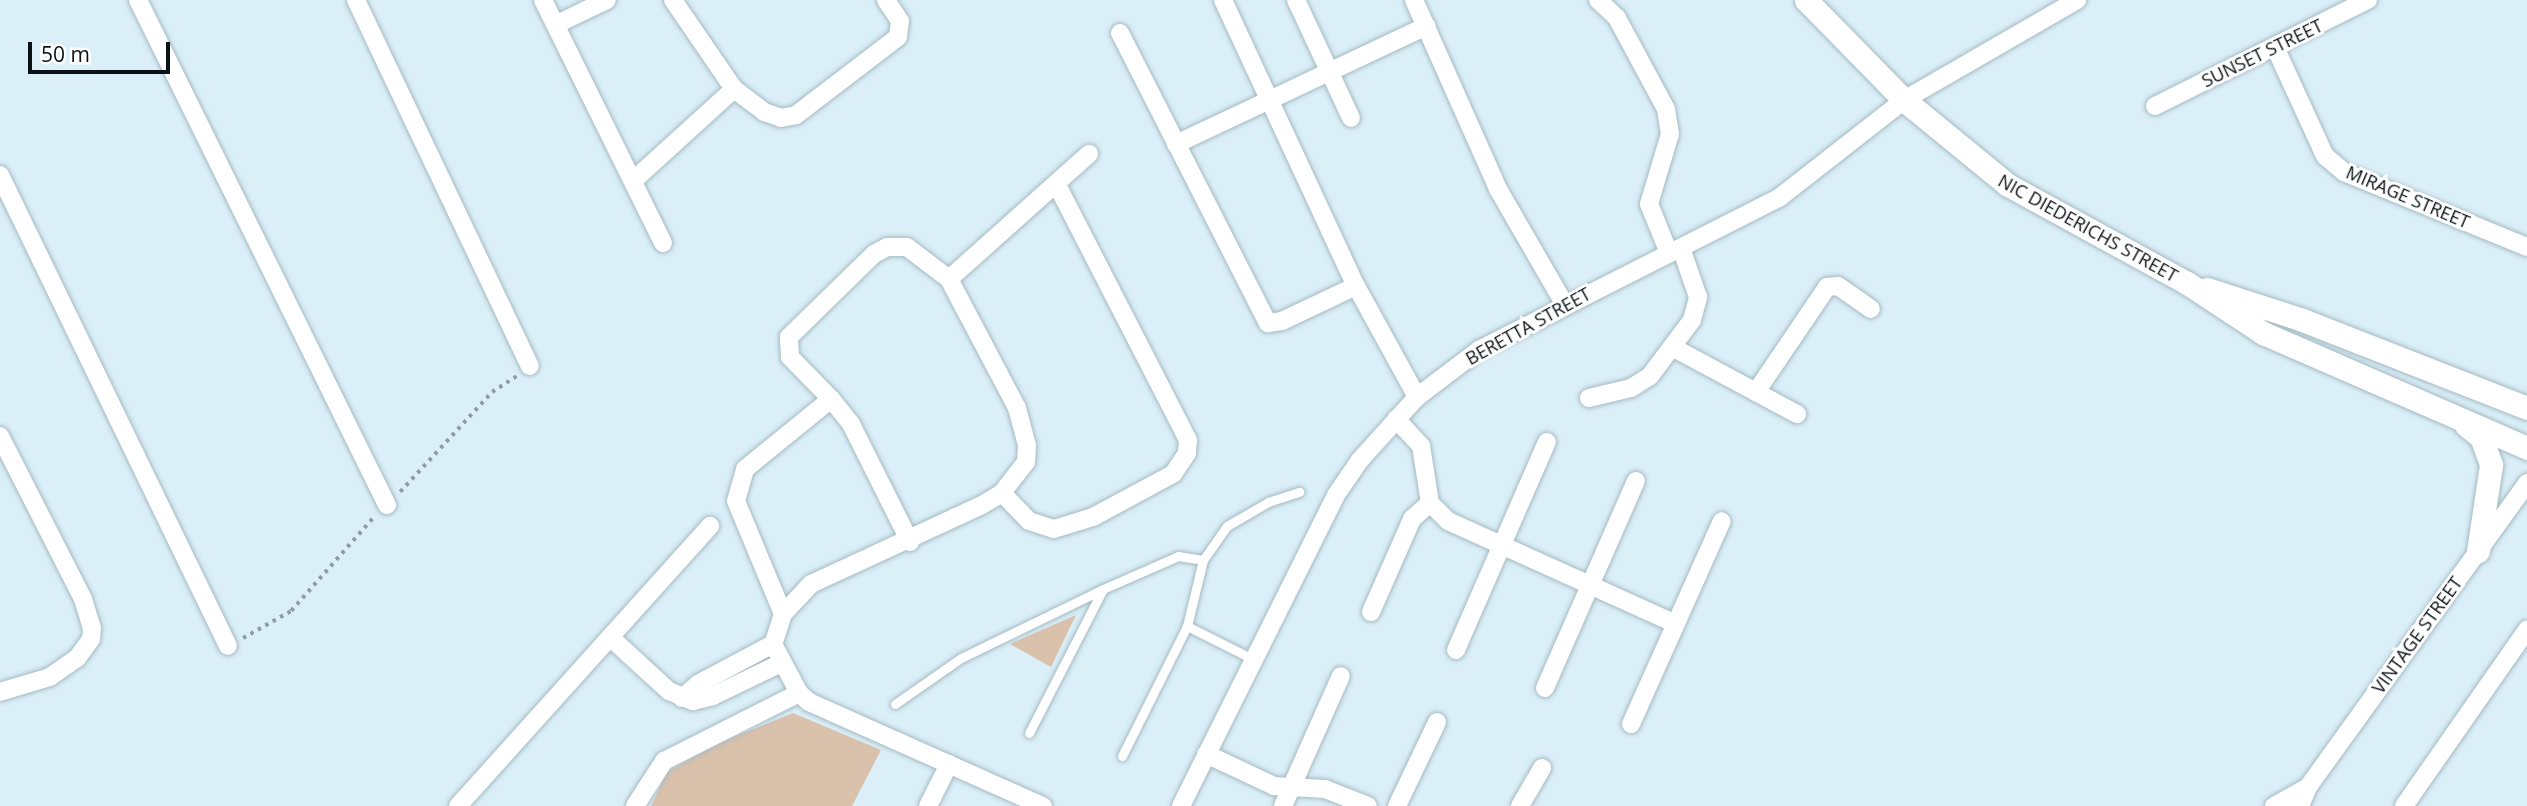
<!DOCTYPE html>
<style>
body{margin:0}
#map{position:relative;width:2527px;height:806px;overflow:hidden;background:#daeff8;font-family:"Open Sans",sans-serif}
div>[style]{position:absolute}
[style*='--x']{left:calc(var(--x)*1px);top:calc(var(--y)*1px);width:calc(var(--w)*1px);rotate:calc(var(--a)*1deg)}
.green>*{inset:0;background:#d9c1ac}
.path>*{height:3.5px;margin-top:-1.75px;transform-origin:0;background:repeating-linear-gradient(90deg,#8e9ea5 0 3.5px,transparent 0 8.5px)}
.roads{filter:drop-shadow(0 0 2px #a5bac2) drop-shadow(0 0 2px #a5bac2)}
.service>*{height:9px;margin:-4.5px;padding:0 4.5px;transform-origin:4.5px;border-radius:4.5px;background:#fff}
.minor>*{height:18px;margin:-9px;padding:0 9px;transform-origin:9px;border-radius:9px;background:#fff}
.tertiary>*{height:23px;margin:-11.5px;padding:0 11.5px;transform-origin:11.5px;border-radius:11.5px;background:#fff}
span{translate:-50% -50%;white-space:nowrap;text-align:center;line-height:1.15;-webkit-text-stroke:6px #fff;paint-order:stroke}
.street-label{font-size:18px;color:#0b1215}
.scale{position:absolute;left:28px;top:42px;width:142px;height:32px;box-sizing:border-box;border:4px solid #0b1215;border-top:0;padding-left:9px;font-size:21px;line-height:24px;white-space:nowrap;color:#0b1215;-webkit-text-stroke:5px #fff;paint-order:stroke}
</style>
<div id="map">
<div class="green">
<i style="clip-path:polygon(1076px 615px,1051px 667px,1010px 644px)"></i>
<i style="clip-path:polygon(793px 713px,881px 750px,852px 806px,651px 806px,667px 772px,719px 743px)"></i>
</div>
<div class="path">
<i style="--x:400;--y:492;--w:136;--a:-47.4"></i>
<i style="--x:492;--y:392;--w:31;--a:-33"></i>
<i style="--x:243;--y:638;--w:55;--a:-29.4"></i>
<i style="--x:291;--y:611;--w:125;--a:-48.6"></i>
</div>
<div class="roads">
<div class="service">
<i style="--x:1187;--y:626;--w:74;--a:26.6"></i>
<i style="--x:895;--y:704;--w:80;--a:-34.9"></i>
<i style="--x:961;--y:658;--w:158;--a:-25.9"></i>
<i style="--x:1103;--y:589;--w:82;--a:-23.7"></i>
<i style="--x:1178;--y:556;--w:25;--a:9"></i>
<i style="--x:1029;--y:733;--w:162;--a:-62.8"></i>
<i style="--x:1122;--y:756;--w:145;--a:-63.4"></i>
<i style="--x:1187;--y:626;--w:68;--a:-76.4"></i>
<i style="--x:1203;--y:560;--w:42;--a:-54.8"></i>
<i style="--x:1227;--y:526;--w:48;--a:-30.3"></i>
<i style="--x:1268;--y:502;--w:33;--a:-18"></i>
</div>
<div class="minor">
<i style="--x:138;--y:0;--w:563;--a:63.75"></i>
<i style="--x:356;--y:0;--w:405;--a:64.6"></i>
<i style="--x:543;--y:0;--w:271;--a:63.7"></i>
<i style="--x:673;--y:0;--w:108;--a:55.6"></i>
<i style="--x:734;--y:89;--w:38;--a:37"></i>
<i style="--x:764;--y:112;--w:18;--a:19"></i>
<i style="--x:781;--y:118;--w:15;--a:-11"></i>
<i style="--x:796;--y:115;--w:128;--a:-37.4"></i>
<i style="--x:898;--y:37;--w:16;--a:-83"></i>
<i style="--x:900;--y:21;--w:25;--a:-124"></i>
<i style="--x:1223;--y:0;--w:315;--a:65.1"></i>
<i style="--x:1356;--y:286;--w:127;--a:61.2"></i>
<i style="--x:1296;--y:0;--w:130;--a:65"></i>
<i style="--x:1414;--y:0;--w:207;--a:66"></i>
<i style="--x:1498;--y:189;--w:134;--a:60"></i>
<i style="--x:1598;--y:0;--w:26;--a:43"></i>
<i style="--x:1617;--y:18;--w:103;--a:61.7"></i>
<i style="--x:1666;--y:109;--w:25;--a:81"></i>
<i style="--x:1670;--y:134;--w:73;--a:106.7"></i>
<i style="--x:1649;--y:204;--w:53;--a:67.8"></i>
<i style="--x:557;--y:24;--w:55;--a:-25.6"></i>
<i style="--x:1120;--y:33;--w:326;--a:63"></i>
<i style="--x:1268;--y:323;--w:14;--a:-8"></i>
<i style="--x:1282;--y:321;--w:82;--a:-25.3"></i>
<i style="--x:2275;--y:47;--w:120;--a:65.4"></i>
<i style="--x:2325;--y:156;--w:25;--a:40"></i>
<i style="--x:2344;--y:172;--w:198;--a:22.3"></i>
<i style="--x:2155;--y:106;--w:238;--a:-26.5"></i>
<i style="--x:1176;--y:144;--w:277;--a:-25.2"></i>
<i style="--x:0;--y:175;--w:523;--a:64.17"></i>
<i style="--x:635;--y:179;--w:134;--a:-42.3"></i>
<i style="--x:949;--y:279;--w:188;--a:-41.8"></i>
<i style="--x:1672;--y:347;--w:142;--a:28.2"></i>
<i style="--x:1756;--y:392;--w:127;--a:-55.9"></i>
<i style="--x:1827;--y:287;--w:11;--a:-5"></i>
<i style="--x:1838;--y:286;--w:40;--a:34.9"></i>
<i style="--x:1589;--y:398;--w:43;--a:-13.4"></i>
<i style="--x:1631;--y:388;--w:22;--a:-32"></i>
<i style="--x:1650;--y:376;--w:70;--a:-53.1"></i>
<i style="--x:1692;--y:320;--w:24;--a:-75"></i>
<i style="--x:1698;--y:297;--w:52;--a:-109.1"></i>
<i style="--x:831;--y:399;--w:32;--a:51"></i>
<i style="--x:851;--y:424;--w:132;--a:63.4"></i>
<i style="--x:1396;--y:419;--w:37;--a:47"></i>
<i style="--x:1421;--y:446;--w:58;--a:81"></i>
<i style="--x:1430;--y:503;--w:25;--a:45"></i>
<i style="--x:1448;--y:521;--w:250;--a:24.3"></i>
<i style="--x:0;--y:436;--w:183;--a:63"></i>
<i style="--x:83;--y:599;--w:30;--a:73"></i>
<i style="--x:92;--y:628;--w:11;--a:95"></i>
<i style="--x:91;--y:639;--w:24;--a:126"></i>
<i style="--x:77;--y:658;--w:33;--a:145"></i>
<i style="--x:50;--y:677;--w:52;--a:163.3"></i>
<i style="--x:1002;--y:493;--w:39;--a:46"></i>
<i style="--x:1029;--y:521;--w:26;--a:18"></i>
<i style="--x:1054;--y:529;--w:41;--a:-17.1"></i>
<i style="--x:1093;--y:517;--w:91;--a:-28.3"></i>
<i style="--x:1173;--y:474;--w:25;--a:-56"></i>
<i style="--x:1187;--y:453;--w:13;--a:-86"></i>
<i style="--x:1188;--y:440;--w:287;--a:-117.2"></i>
<i style="--x:1371;--y:612;--w:102;--a:-66.2"></i>
<i style="--x:1412;--y:519;--w:24;--a:-42"></i>
<i style="--x:783;--y:614;--w:122;--a:-112.6"></i>
<i style="--x:736;--y:501;--w:33;--a:-74"></i>
<i style="--x:745;--y:469;--w:111;--a:-39.1"></i>
<i style="--x:831;--y:399;--w:59;--a:-134.3"></i>
<i style="--x:790;--y:357;--w:20;--a:-93"></i>
<i style="--x:789;--y:337;--w:119;--a:-44.3"></i>
<i style="--x:874;--y:254;--w:15;--a:-28"></i>
<i style="--x:887;--y:247;--w:20;--a:0"></i>
<i style="--x:907;--y:247;--w:53;--a:37.3"></i>
<i style="--x:949;--y:279;--w:146;--a:62.2"></i>
<i style="--x:1017;--y:408;--w:38;--a:75"></i>
<i style="--x:1027;--y:445;--w:17;--a:93"></i>
<i style="--x:1026;--y:462;--w:39;--a:128"></i>
<i style="--x:1002;--y:493;--w:23;--a:149"></i>
<i style="--x:982;--y:505;--w:188;--a:155.2"></i>
<i style="--x:811;--y:584;--w:41;--a:133"></i>
<i style="--x:783;--y:614;--w:32;--a:108"></i>
<i style="--x:773;--y:644;--w:55;--a:62"></i>
<i style="--x:799;--y:693;--w:13;--a:42"></i>
<i style="--x:809;--y:702;--w:256;--a:24"></i>
<i style="--x:610;--y:637;--w:80;--a:42.5"></i>
<i style="--x:669;--y:691;--w:26;--a:23"></i>
<i style="--x:693;--y:701;--w:21;--a:-14"></i>
<i style="--x:713;--y:696;--w:76;--a:-25.9"></i>
<i style="--x:1456;--y:650;--w:227;--a:-66.4"></i>
<i style="--x:1545;--y:688;--w:226;--a:-66.3"></i>
<i style="--x:682;--y:698;--w:21;--a:-41"></i>
<i style="--x:698;--y:684;--w:85;--a:-28.1"></i>
<i style="--x:1631;--y:724;--w:222;--a:-65.9"></i>
<i style="--x:1206;--y:754;--w:75;--a:25.2"></i>
<i style="--x:1274;--y:786;--w:51;--a:3.4"></i>
<i style="--x:1325;--y:789;--w:46;--a:21.6"></i>
<i style="--x:458;--y:806;--w:377;--a:-48"></i>
<i style="--x:635;--y:806;--w:54;--a:-57.2"></i>
<i style="--x:664;--y:761;--w:151;--a:-26.7"></i>
<i style="--x:928;--y:806;--w:47;--a:-63.4"></i>
<i style="--x:1181;--y:806;--w:347;--a:-63.5"></i>
<i style="--x:1336;--y:495;--w:42;--a:-55.6"></i>
<i style="--x:1360;--y:460;--w:85;--a:-47.9"></i>
<i style="--x:1417;--y:397;--w:78;--a:-37.2"></i>
<i style="--x:1479;--y:350;--w:338;--a:-26.9"></i>
<i style="--x:1780;--y:197;--w:157;--a:-38"></i>
<i style="--x:1904;--y:100;--w:200;--a:-30"></i>
<i style="--x:1283;--y:806;--w:142;--a:-66"></i>
<i style="--x:1397;--y:806;--w:93;--a:-64.5"></i>
<i style="--x:1520;--y:806;--w:44;--a:-59.9"></i>
<i style="--x:2274;--y:806;--w:39;--a:-29"></i>
<i style="--x:2300;--y:806;--w:21;--a:-67"></i>
<i style="--x:2308;--y:787;--w:375;--a:-54.2"></i>
<i style="--x:2404;--y:806;--w:215;--a:-55.1"></i>
</div>
<div class="tertiary">
<i style="--x:1806;--y:0;--w:140;--a:45.6"></i>
<i style="--x:1904;--y:100;--w:134;--a:39.3"></i>
<i style="--x:2008;--y:185;--w:204;--a:28.7"></i>
<i style="--x:2187;--y:283;--w:91;--a:33.3"></i>
<i style="--x:2263;--y:333;--w:288;--a:23.5"></i>
<i style="--x:2207;--y:289;--w:98;--a:17.9"></i>
<i style="--x:2300;--y:319;--w:244;--a:21.4"></i>
<i style="--x:2466;--y:425;--w:19;--a:39"></i>
<i style="--x:2481;--y:437;--w:30;--a:70"></i>
<i style="--x:2491;--y:465;--w:87;--a:98.6"></i>
</div>
</div>
<div class="street-label">
<span style="left:2262px;top:53px;rotate:-26deg">SUNSET STREET</span>
<span style="left:2408px;top:197px;rotate:23deg">MIRAGE STREET</span>
<span style="left:2088px;top:228px;rotate:29deg">NIC DIEDERICHS STREET</span>
<span style="left:1528px;top:326px;rotate:-29deg">BERETTA STREET</span>
<span style="left:2417px;top:635px;rotate:-54deg">VINTAGE STREET</span>
</div>
<div class="scale">50 m</div>
</div>
